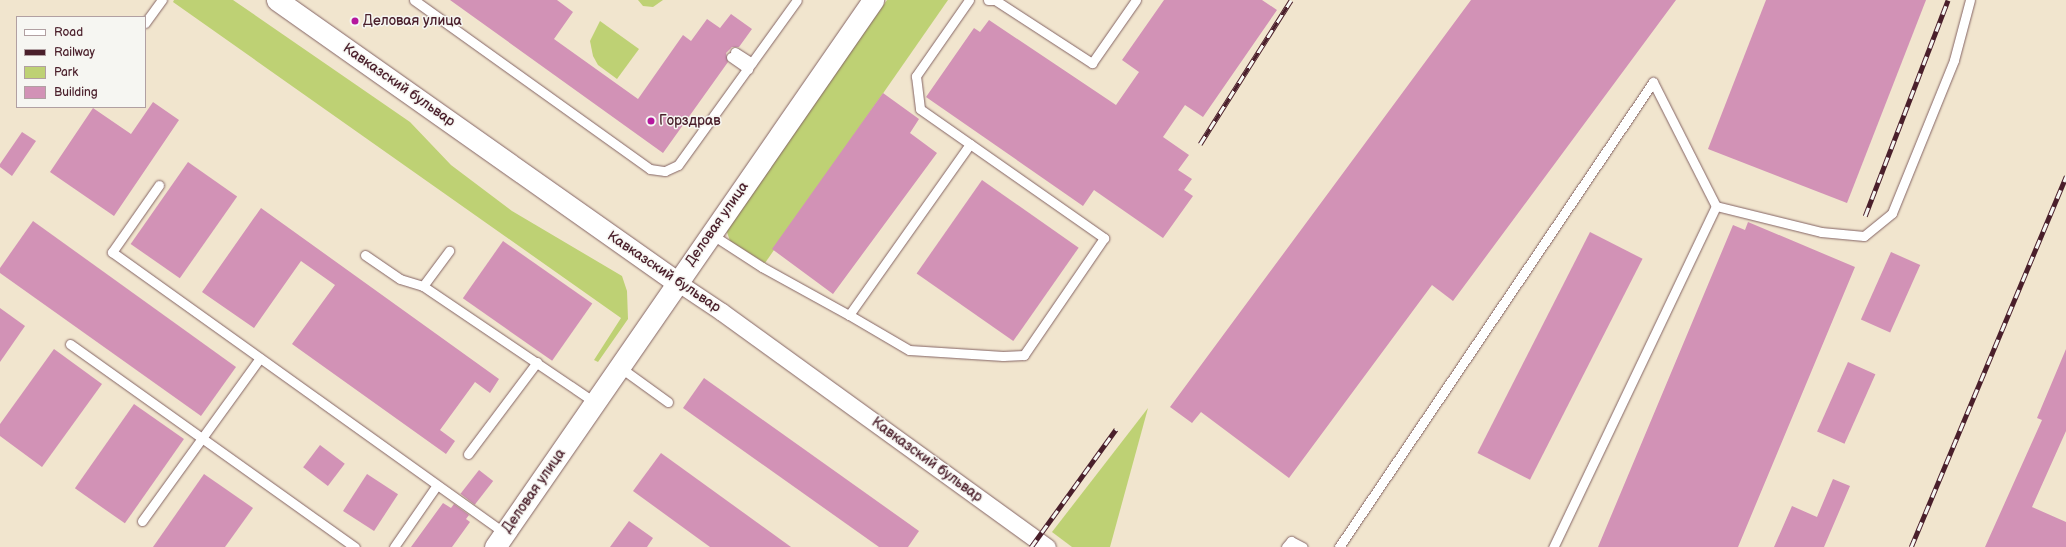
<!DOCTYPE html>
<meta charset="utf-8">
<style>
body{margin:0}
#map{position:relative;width:2066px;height:547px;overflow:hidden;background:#f1e5ce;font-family:"Balsamiq Sans",sans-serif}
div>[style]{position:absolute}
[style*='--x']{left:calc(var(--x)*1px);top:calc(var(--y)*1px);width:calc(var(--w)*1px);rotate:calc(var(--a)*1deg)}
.green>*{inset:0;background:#bed174}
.building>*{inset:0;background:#d292b6;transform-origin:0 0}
.roads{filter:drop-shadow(0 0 1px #846464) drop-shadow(0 0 1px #846464)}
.service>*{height:9px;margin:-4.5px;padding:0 4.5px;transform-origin:4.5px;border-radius:4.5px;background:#fff}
.minor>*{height:17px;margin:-8.5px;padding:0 8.5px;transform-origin:8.5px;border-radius:8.5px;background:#fff}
.tertiary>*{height:21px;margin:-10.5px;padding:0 10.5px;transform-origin:10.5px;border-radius:10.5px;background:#fff}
.rail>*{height:4.5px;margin-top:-2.25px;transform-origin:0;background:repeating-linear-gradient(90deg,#f6f6f2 0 9px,#4a1f2b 0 18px);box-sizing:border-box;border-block:1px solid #4a1f2b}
.dots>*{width:11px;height:11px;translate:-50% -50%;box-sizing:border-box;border:2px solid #f6f6f2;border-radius:50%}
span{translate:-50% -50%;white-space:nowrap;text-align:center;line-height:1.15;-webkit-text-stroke:3px #f6f6f2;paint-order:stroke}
.poi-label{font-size:14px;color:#4a1f2b}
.left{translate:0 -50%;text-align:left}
.street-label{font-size:14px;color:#4a1f2b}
.legend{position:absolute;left:16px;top:16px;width:130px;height:92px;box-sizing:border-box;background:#f6f6f2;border:1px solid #b1a0a2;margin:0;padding:5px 7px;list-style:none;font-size:12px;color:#4a1f2b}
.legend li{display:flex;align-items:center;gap:8px;height:20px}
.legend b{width:20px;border:1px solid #b1a0a2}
</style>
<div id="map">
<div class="green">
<i style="clip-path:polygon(174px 0,233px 0,410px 122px,451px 165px,512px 211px,622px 276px,627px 291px,628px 319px,598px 362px,594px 360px,621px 318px,173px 2px)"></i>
<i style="clip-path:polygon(638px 0,663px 0,653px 7px,643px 6px)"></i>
<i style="clip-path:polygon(887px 0,948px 0,765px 263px,730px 241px,726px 229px)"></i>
<i style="clip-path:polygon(600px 21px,639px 49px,617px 79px,598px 65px,593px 56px,590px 41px)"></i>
<i style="clip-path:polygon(1148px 408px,1110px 547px,1072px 547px,1052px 532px)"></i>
</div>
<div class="building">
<i style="clip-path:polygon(450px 0,557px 0,573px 12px,554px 39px,638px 99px,683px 35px,691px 41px,707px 19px,720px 28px,731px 14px,752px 29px,739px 47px,732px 47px,726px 53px,728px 62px,663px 153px)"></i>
<i style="clip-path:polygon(1164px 0,1262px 0,1277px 10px,1203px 117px,1185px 105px,1163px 137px,1189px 155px,1178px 170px,1192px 179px,1184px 190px,1193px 196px,1163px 238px,1094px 190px,1083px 206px,926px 97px,974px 28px,980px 32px,989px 20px,1116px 105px,1139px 72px,1122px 60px)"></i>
<i style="clip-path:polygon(1471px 0,1676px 0,1453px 301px,1432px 285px,1289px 478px,1201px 412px,1192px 423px,1170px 407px)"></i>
<i style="clip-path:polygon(1766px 0,1926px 0,1847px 203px,1708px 149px)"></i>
<i style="clip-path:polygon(883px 93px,919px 119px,910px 133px,937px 153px,833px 294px,772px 249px)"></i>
<i style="clip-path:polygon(153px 102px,179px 120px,114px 216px,50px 172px,93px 108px,131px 134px)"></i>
<i style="clip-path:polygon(22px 132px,36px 141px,12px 176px,0 167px,0 164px)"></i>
<i style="left:188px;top:162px;width:60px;height:100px;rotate:35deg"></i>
<i style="left:982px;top:180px;width:118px;height:114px;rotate:35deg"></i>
<i style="clip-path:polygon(261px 208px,499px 379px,490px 393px,475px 382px,440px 430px,455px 441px,446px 454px,292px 344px,335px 285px,301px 261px,254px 328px,202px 292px)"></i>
<i style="clip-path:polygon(33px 221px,236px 367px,201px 416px,0 273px,0 268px)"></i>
<i style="clip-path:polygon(1748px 222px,1855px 267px,1738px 547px,1598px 547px,1733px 225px,1745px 230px)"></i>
<i style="left:1590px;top:232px;width:59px;height:248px;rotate:27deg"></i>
<i style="left:503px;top:241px;width:109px;height:70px;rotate:35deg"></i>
<i style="left:1891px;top:252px;width:32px;height:74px;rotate:24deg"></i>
<i style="clip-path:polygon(0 308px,25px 326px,0 362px)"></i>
<i style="clip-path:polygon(54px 349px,102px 384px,42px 467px,0 436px,0 424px)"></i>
<i style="clip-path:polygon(2066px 349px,2066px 431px,2032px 507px,2066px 522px,2066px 547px,1985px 547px,2042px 420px,2037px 418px)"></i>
<i style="left:1848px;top:362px;width:30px;height:76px;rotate:24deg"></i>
<i style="clip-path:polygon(704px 378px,919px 531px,908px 547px,879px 547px,683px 408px)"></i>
<i style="left:134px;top:404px;width:61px;height:103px;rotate:35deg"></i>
<i style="left:320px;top:445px;width:31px;height:28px;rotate:37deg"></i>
<i style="clip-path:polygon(661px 453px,791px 547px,710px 547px,633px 491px)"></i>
<i style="left:479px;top:470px;width:18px;height:30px;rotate:38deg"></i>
<i style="clip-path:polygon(204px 474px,253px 508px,225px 547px,153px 547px)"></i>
<i style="left:367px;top:474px;width:37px;height:44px;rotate:33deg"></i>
<i style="clip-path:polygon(1833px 479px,1850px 486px,1824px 547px,1774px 547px,1792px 506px,1817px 517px)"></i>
<i style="clip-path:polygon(443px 503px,451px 508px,454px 504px,469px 515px,466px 519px,470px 522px,452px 547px,411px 547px)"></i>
<i style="clip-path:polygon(629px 521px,653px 538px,647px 547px,610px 547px)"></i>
</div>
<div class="roads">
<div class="service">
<i style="--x:414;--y:0;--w:290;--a:35.6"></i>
<i style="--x:650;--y:169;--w:15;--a:8"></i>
<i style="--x:665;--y:171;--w:14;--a:-25"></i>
<i style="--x:678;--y:165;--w:203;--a:-54.2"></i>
<i style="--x:969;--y:0;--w:93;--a:124.9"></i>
<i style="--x:916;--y:76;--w:33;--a:83"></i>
<i style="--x:920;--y:109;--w:61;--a:35"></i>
<i style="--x:970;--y:144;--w:164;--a:35"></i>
<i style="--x:1104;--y:238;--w:142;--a:124.4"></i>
<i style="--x:1024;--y:355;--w:21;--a:177"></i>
<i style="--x:1003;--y:356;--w:94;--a:-176.3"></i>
<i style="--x:909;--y:350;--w:69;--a:-149.7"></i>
<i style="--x:849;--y:315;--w:209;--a:-54.7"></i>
<i style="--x:988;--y:0;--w:7;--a:0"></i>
<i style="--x:995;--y:0;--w:116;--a:33"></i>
<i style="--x:1092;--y:63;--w:77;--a:-55.1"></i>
<i style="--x:145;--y:23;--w:29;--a:-54"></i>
<i style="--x:735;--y:52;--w:20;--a:33"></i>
<i style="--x:731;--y:57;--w:21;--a:35"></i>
<i style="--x:159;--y:185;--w:82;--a:125"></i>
<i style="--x:112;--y:252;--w:483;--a:35.6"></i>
<i style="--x:1716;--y:206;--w:108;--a:13.9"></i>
<i style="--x:1821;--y:232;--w:43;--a:5.3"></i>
<i style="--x:1864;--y:236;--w:36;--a:-39"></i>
<i style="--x:1892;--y:213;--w:165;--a:-67.9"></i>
<i style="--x:1954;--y:60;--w:62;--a:-75.1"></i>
<i style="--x:711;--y:234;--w:61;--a:32.9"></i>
<i style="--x:762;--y:267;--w:99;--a:28.9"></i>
<i style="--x:365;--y:255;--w:42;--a:34.4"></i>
<i style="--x:400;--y:279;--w:24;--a:17"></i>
<i style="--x:423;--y:286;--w:209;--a:34.1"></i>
<i style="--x:423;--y:286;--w:44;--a:-53.4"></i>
<i style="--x:70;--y:344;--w:350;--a:35.5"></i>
<i style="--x:621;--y:368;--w:58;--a:35.9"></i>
<i style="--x:468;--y:454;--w:115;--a:-53.1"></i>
<i style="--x:142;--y:521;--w:201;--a:-54.1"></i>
<i style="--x:394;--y:547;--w:75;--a:-55.3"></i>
<i style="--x:1286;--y:547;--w:8;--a:-50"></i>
<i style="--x:1291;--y:541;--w:13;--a:27"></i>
<i style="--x:1339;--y:547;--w:561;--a:-55.97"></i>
<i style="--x:1653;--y:82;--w:139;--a:63.1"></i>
<i style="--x:1716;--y:206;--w:378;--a:115.5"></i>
</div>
<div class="minor">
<i style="--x:677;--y:282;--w:54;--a:33.7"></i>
<i style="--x:722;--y:312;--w:401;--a:35.9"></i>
</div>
<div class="tertiary">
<i style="--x:277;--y:0;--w:489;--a:35.2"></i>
<i style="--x:495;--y:547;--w:665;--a:-55.35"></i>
</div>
</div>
<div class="rail">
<i style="--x:1200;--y:144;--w:170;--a:-57.7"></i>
<i style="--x:1865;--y:216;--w:231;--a:-69"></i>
<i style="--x:1031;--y:547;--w:145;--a:-54.2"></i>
<i style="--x:1911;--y:547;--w:402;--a:-67.3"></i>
</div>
<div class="dots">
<i style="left:355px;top:21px;background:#b5179e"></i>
<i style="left:651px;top:121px;background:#b5179e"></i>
</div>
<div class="poi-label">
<span class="left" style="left:363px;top:21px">Деловая улица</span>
<span class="left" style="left:659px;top:121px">Горздрав</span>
</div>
<div class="street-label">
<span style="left:399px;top:85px;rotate:35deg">Кавказский бульвар</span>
<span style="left:717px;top:224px;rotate:-55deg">Деловая улица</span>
<span style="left:664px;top:272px;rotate:34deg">Кавказский бульвар</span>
<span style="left:927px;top:460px;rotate:36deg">Кавказский бульвар</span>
<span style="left:534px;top:491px;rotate:-55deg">Деловая улица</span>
</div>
<ul class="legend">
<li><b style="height:5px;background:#fff"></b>Road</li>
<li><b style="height:5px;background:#4a1f2b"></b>Railway</li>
<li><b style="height:11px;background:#bed174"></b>Park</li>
<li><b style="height:11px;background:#d292b6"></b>Building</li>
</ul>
</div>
